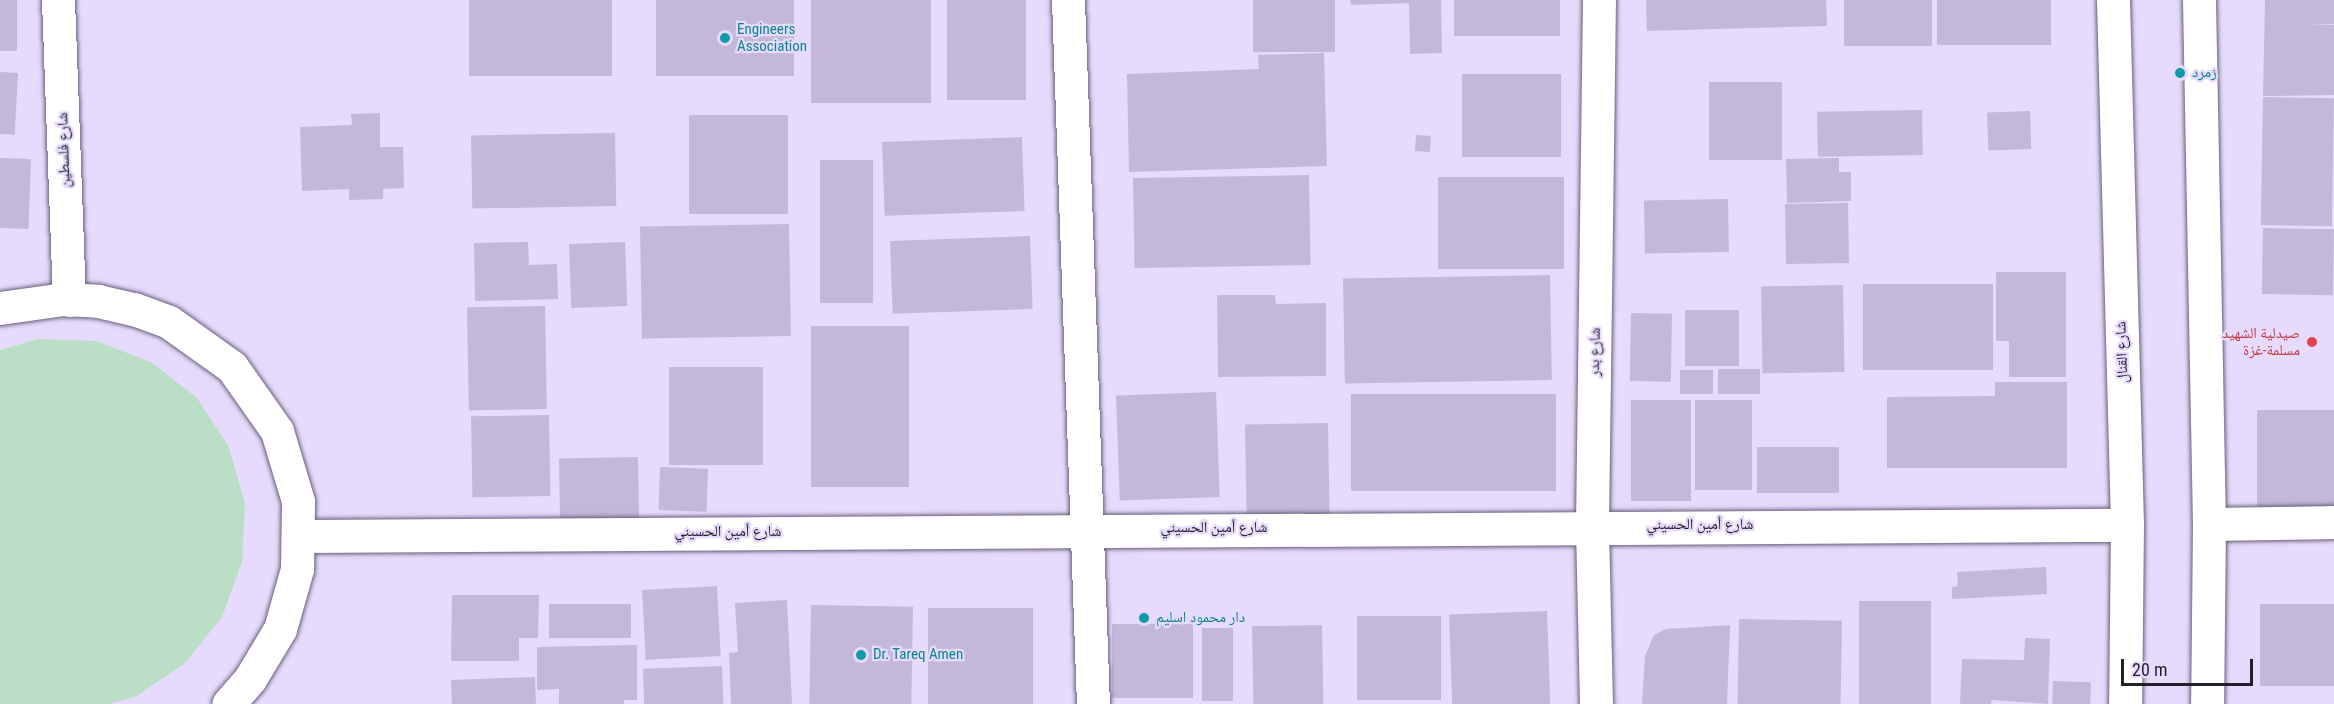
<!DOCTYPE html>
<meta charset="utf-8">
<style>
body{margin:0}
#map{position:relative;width:2334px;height:704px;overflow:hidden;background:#e6dbfc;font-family:"Roboto Condensed","Noto Naskh Arabic",sans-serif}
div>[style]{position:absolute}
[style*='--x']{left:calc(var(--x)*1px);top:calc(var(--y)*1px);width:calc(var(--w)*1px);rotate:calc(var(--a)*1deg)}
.green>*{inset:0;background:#badfc6}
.building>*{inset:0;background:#c3b8d9;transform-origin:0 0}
.roads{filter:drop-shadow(0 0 2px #695f7c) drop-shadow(0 0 2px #695f7c)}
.street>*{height:33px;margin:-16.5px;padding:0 16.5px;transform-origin:16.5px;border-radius:16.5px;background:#fff}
.secondary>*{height:33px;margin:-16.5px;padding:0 16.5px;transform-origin:16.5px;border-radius:16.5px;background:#fff}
.dots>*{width:16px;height:16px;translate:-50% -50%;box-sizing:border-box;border:3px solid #e6dbfc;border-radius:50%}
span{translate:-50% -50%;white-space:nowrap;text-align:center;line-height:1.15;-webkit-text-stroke:4.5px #e6dbfc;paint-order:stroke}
.culture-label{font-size:15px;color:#0d838f}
.left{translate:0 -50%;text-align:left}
.street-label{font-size:15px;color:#231f2b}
.health-label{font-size:15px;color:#be3a42}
.right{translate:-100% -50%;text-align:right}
.scale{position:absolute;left:2121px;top:659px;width:132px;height:27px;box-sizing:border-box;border:3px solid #231f2b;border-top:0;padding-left:8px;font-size:18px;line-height:21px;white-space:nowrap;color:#231f2b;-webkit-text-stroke:4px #e6dbfc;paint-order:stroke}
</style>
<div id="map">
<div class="green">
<i style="clip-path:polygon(38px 339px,96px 341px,151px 362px,197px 398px,229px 447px,245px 504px,242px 562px,222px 617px,185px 663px,137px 696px,109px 704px,0 704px,0 350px)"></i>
</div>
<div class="building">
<i style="left:0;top:0;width:17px;height:51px"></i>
<i style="left:469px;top:0;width:143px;height:76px"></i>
<i style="left:656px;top:0;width:138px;height:76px"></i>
<i style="left:811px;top:0;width:120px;height:103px"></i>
<i style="left:947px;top:0;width:79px;height:100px"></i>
<i style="left:1253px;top:0;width:82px;height:52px"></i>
<i style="clip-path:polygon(1350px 0,1441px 0,1442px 53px,1410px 54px,1409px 3px,1351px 5px)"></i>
<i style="left:1454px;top:0;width:106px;height:36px"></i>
<i style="clip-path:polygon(1646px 0,1826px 0,1827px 26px,1647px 31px)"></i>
<i style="left:1844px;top:0;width:88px;height:46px"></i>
<i style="left:1937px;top:0;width:114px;height:45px"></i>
<i style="clip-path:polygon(2265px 0,2334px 0,2334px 24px,2311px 24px,2334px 25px,2334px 95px,2263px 96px)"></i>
<i style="clip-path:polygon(1324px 53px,1327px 166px,1129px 172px,1127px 74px,1259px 69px,1258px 55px)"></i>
<i style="left:0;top:72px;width:18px;height:62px;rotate:3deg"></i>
<i style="left:1462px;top:74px;width:99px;height:83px"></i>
<i style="left:1782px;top:82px;width:78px;height:73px;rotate:90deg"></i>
<i style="left:2263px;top:97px;width:71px;height:128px;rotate:1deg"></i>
<i style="left:1922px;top:110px;width:45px;height:105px;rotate:89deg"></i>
<i style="left:2030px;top:111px;width:38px;height:43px;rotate:88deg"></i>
<i style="clip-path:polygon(380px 113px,380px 147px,403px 147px,404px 188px,383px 189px,383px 199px,349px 200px,349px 189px,302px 191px,300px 127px,352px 125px,351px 114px)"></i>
<i style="left:689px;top:115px;width:99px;height:99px"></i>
<i style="left:615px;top:133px;width:73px;height:144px;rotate:89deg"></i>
<i style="left:1416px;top:135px;width:15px;height:16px;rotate:4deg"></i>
<i style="left:1022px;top:137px;width:74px;height:140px;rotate:88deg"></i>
<i style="left:0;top:158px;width:31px;height:70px;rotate:2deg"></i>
<i style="clip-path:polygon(1839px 158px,1839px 172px,1851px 172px,1851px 201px,1787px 203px,1786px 159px)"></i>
<i style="left:820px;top:160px;width:53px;height:143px"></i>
<i style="left:1309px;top:175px;width:90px;height:176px;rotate:89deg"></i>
<i style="left:1438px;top:177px;width:126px;height:92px"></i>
<i style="left:1728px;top:199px;width:53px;height:84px;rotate:89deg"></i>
<i style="left:1848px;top:203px;width:60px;height:63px;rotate:89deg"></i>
<i style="left:789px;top:224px;width:112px;height:149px;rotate:89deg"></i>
<i style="left:2263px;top:228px;width:71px;height:66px;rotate:1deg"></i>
<i style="left:1030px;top:236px;width:73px;height:140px;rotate:88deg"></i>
<i style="clip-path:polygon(528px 242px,529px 265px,557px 264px,558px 299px,475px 301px,474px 243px)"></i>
<i style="left:625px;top:242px;width:64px;height:56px;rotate:88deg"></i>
<i style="clip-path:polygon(1996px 272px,2066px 272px,2066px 377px,2009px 377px,2009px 341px,1996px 341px)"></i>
<i style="left:1550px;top:275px;width:105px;height:207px;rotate:89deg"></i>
<i style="left:1863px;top:284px;width:130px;height:86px"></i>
<i style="left:1843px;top:285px;width:87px;height:82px;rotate:89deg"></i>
<i style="clip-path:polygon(1217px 295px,1275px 295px,1276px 304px,1326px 303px,1326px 376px,1218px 377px)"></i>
<i style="left:545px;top:306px;width:103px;height:78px;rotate:89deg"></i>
<i style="left:1739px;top:310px;width:56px;height:54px;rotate:90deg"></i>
<i style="left:1631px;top:313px;width:41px;height:68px;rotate:1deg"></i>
<i style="left:909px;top:326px;width:161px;height:98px;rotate:90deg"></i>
<i style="left:669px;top:367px;width:94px;height:98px"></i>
<i style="left:1760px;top:369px;width:25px;height:42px;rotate:90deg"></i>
<i style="left:1713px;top:370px;width:24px;height:33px;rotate:90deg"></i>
<i style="clip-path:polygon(1995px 382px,2067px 382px,2067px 468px,1887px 468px,1887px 397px,1995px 396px)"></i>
<i style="left:1216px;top:392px;width:105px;height:100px;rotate:88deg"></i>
<i style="left:1556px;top:394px;width:97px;height:205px;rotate:90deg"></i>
<i style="left:1631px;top:400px;width:60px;height:101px"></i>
<i style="left:1695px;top:400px;width:57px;height:90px"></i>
<i style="left:2257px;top:410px;width:77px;height:98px"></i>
<i style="left:549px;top:415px;width:81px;height:78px;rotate:89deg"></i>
<i style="left:1328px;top:423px;width:92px;height:83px;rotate:89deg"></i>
<i style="left:1839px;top:447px;width:46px;height:82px;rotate:90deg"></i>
<i style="left:638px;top:457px;width:62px;height:79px;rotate:89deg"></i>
<i style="left:660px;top:467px;width:48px;height:43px;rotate:2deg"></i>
<i style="clip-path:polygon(2046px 567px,2047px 594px,1952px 599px,1952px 587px,1958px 586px,1957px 572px)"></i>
<i style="left:717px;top:586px;width:70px;height:75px;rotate:87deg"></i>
<i style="clip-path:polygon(452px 595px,539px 595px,538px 638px,519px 638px,519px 661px,451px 661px)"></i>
<i style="clip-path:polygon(787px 600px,792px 704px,731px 704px,729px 653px,738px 652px,735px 603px)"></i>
<i style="left:1859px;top:601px;width:72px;height:103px"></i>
<i style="left:631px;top:604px;width:34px;height:82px;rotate:90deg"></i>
<i style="left:2334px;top:604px;width:82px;height:74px;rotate:90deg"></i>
<i style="left:811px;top:605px;width:102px;height:99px;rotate:1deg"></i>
<i style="left:928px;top:608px;width:105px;height:96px"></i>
<i style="left:1547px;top:611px;width:93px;height:98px;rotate:88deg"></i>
<i style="left:1441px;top:616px;width:84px;height:84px;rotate:90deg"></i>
<i style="left:1739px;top:619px;width:103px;height:85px;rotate:1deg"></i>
<i style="left:1112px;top:624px;width:81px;height:74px"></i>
<i style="left:1322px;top:625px;width:79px;height:70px;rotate:89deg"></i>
<i style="clip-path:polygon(1730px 625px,1727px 704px,1642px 704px,1645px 656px,1654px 635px,1666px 629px)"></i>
<i style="left:1202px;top:628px;width:31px;height:73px"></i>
<i style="clip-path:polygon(2025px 638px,2050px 639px,2048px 704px,1992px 700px,1991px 704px,1960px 704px,1962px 659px,2024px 660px)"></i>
<i style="clip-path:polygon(637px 645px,637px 700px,624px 700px,624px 704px,559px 704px,559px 689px,537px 690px,537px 647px)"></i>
<i style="left:722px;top:666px;width:38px;height:79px;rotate:88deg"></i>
<i style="left:535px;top:677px;width:27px;height:84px;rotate:88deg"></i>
<i style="left:2053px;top:681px;width:38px;height:23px;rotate:2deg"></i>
</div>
<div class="roads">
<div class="street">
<i style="--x:1068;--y:0;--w:704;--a:87.97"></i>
<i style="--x:2209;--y:524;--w:125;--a:-0.9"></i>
<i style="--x:301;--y:536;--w:1826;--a:-0.35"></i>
<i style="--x:1596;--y:704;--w:179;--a:-91.3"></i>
<i style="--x:1592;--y:525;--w:525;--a:-89.24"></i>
</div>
<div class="secondary">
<i style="--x:58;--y:0;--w:300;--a:87.9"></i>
<i style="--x:2113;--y:0;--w:525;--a:88.47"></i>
<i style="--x:2127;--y:525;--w:179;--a:90.6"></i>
<i style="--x:2199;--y:0;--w:524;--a:88.91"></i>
<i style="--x:2209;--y:524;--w:180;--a:90.6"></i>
<i style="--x:0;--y:308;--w:64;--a:-8.1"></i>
<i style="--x:63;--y:299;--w:35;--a:3"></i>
<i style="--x:98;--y:301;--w:37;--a:13"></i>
<i style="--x:134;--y:309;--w:37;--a:20"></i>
<i style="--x:169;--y:322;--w:77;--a:35.5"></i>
<i style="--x:232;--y:367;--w:78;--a:54.9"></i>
<i style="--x:277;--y:431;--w:73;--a:73.3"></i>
<i style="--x:298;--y:501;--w:68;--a:90.8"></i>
<i style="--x:297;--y:569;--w:62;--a:105.8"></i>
<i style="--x:280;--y:629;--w:58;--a:121"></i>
<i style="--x:250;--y:679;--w:33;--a:131"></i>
</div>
</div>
<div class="dots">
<i style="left:725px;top:38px;background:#0f9aa8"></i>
<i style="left:2180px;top:73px;background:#0f9aa8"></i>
<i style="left:2312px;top:342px;background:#e0444e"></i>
<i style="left:1144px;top:618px;background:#0f9aa8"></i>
<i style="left:861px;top:655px;background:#0f9aa8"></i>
</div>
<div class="culture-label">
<span class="left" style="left:737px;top:38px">Engineers<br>Association</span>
<span class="left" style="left:2192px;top:73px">زمرد</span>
<span class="left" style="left:1156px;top:618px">دار محمود اسليم</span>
<span class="left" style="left:873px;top:655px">Dr. Tareq Amen</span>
</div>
<div class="street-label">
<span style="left:64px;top:150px;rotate:-92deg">شارع فلسطين</span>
<span style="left:1595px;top:352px;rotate:-89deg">شارع بدر</span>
<span style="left:2122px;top:352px;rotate:-92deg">شارع القنال</span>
<span style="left:1700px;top:525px">شارع أمين الحسيني</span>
<span style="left:1214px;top:528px">شارع أمين الحسيني</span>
<span style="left:728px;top:532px">شارع أمين الحسيني</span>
</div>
<div class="health-label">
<span class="right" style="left:2300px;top:342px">صيدلية الشهيد<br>مسلمة-غزة</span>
</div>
<div class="scale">20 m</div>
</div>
